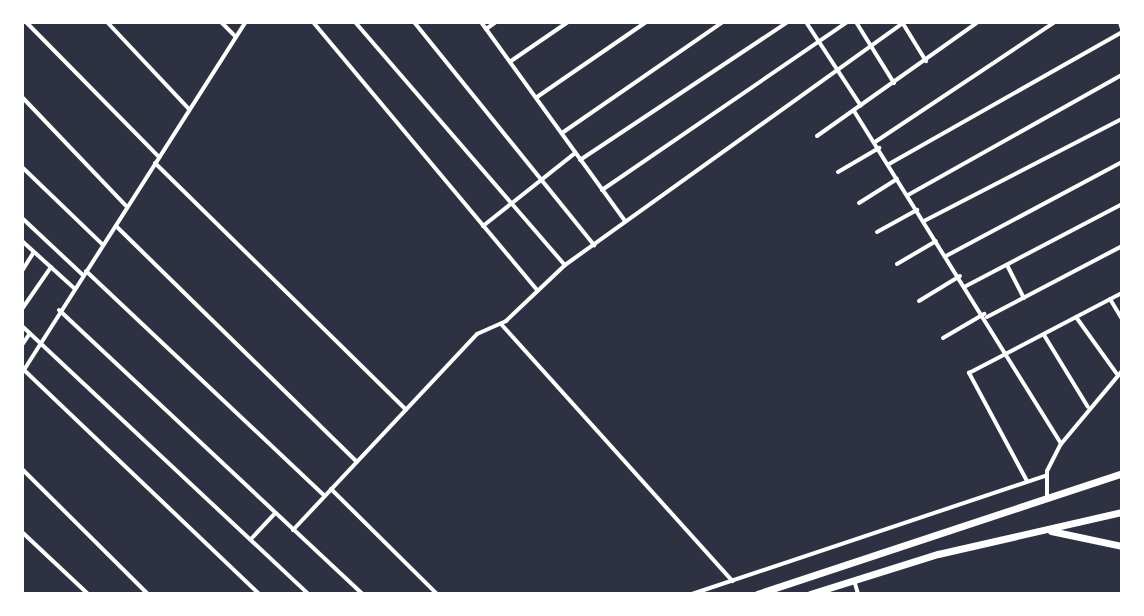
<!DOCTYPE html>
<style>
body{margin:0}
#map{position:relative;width:1144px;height:616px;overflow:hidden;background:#2d3142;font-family:Barlow,sans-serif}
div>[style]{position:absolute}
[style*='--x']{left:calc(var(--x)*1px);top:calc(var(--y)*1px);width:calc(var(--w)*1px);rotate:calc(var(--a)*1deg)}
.minor>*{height:4px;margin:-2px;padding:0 2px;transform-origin:2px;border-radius:2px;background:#fff}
.tertiary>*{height:5px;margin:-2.5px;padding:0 2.5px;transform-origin:2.5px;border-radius:2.5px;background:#fff}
.trunk>*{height:7px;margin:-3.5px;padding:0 3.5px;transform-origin:3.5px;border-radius:3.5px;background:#fff}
span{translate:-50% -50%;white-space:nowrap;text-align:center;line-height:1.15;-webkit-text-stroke:8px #fff;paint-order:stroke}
.frame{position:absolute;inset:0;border:24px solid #fff;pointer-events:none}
</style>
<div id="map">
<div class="minor">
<i style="--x:26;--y:22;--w:190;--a:45.4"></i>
<i style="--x:107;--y:22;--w:120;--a:46.7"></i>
<i style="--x:221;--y:22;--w:21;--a:45"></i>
<i style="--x:313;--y:22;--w:348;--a:50.1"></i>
<i style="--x:355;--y:22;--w:321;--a:49.2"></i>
<i style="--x:414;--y:22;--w:287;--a:51.1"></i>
<i style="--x:481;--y:22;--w:246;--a:54.1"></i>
<i style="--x:806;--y:22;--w:100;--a:56.8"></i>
<i style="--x:856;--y:22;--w:72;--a:58.1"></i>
<i style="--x:902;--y:22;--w:46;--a:58.4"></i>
<i style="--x:486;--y:29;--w:12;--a:-35"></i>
<i style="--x:511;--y:61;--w:69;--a:-34.4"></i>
<i style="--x:22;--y:97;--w:152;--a:46.3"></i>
<i style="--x:537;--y:97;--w:132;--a:-34.5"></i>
<i style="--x:854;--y:111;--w:392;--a:58.1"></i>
<i style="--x:562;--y:133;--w:196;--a:-34.6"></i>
<i style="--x:817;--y:136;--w:197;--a:-35.3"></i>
<i style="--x:875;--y:142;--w:216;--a:-33.7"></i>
<i style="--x:580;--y:160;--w:250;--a:-33.6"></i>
<i style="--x:155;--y:163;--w:352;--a:44.5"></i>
<i style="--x:889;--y:164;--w:268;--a:-29.5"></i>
<i style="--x:22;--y:167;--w:112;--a:43.9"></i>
<i style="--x:838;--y:172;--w:48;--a:-30.3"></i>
<i style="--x:602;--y:190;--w:297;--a:-34.4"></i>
<i style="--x:908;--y:195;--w:245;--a:-29.3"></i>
<i style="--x:859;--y:203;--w:45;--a:-32.3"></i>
<i style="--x:22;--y:218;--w:83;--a:43.1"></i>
<i style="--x:924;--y:221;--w:223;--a:-27.3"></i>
<i style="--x:116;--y:226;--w:337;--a:44.4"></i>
<i style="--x:483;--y:226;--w:117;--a:-38.4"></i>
<i style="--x:877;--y:232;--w:46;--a:-28.8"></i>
<i style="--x:22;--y:241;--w:70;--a:42.1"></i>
<i style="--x:946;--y:256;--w:200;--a:-28.1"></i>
<i style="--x:897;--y:264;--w:45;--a:-30.5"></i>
<i style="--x:1007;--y:265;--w:37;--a:63"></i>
<i style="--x:22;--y:271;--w:22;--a:-58"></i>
<i style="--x:86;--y:271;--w:328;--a:43.3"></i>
<i style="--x:966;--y:286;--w:176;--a:-27.7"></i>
<i style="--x:1110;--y:299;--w:23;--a:59"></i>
<i style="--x:919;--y:301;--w:48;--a:-31.4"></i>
<i style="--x:22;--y:309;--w:51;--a:-55.4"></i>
<i style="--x:59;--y:310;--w:415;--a:43.1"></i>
<i style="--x:987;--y:317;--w:153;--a:-27.7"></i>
<i style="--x:1076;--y:317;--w:70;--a:54.3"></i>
<i style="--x:501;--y:324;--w:346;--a:48"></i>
<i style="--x:22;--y:326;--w:392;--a:43.1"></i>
<i style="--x:1044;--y:335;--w:84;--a:58.6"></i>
<i style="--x:943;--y:338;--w:48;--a:-30.3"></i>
<i style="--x:22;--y:345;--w:14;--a:-56"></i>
<i style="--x:24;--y:370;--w:325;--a:43.6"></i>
<i style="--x:22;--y:373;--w:416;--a:-57.5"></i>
<i style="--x:22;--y:469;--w:177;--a:44.8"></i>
<i style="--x:1027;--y:481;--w:123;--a:-118.2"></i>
<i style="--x:969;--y:373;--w:173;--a:-27.6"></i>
<i style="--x:331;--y:489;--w:149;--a:44.7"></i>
<i style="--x:1047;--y:498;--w:27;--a:-90"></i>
<i style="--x:1047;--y:471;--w:30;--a:-63"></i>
<i style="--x:1061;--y:444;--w:95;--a:-50.1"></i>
<i style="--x:293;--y:530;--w:269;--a:-46.8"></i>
<i style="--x:477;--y:334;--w:32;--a:-24"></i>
<i style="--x:506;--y:321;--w:81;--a:-43.5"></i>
<i style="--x:565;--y:265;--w:418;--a:-35.6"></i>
<i style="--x:22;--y:532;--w:91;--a:43.2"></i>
<i style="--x:251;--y:539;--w:35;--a:-47"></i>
<i style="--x:854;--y:580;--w:15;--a:74"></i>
<i style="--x:692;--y:594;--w:374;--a:-18.5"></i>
</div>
<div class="tertiary">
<i style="--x:1120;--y:22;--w:6;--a:72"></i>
</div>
<div class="trunk">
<i style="--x:1051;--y:531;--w:73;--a:11.9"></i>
<i style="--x:757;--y:594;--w:385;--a:-18.3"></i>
<i style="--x:810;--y:594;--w:134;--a:-17.4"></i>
<i style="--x:938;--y:554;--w:189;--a:-12.9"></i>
</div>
<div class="frame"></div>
</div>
